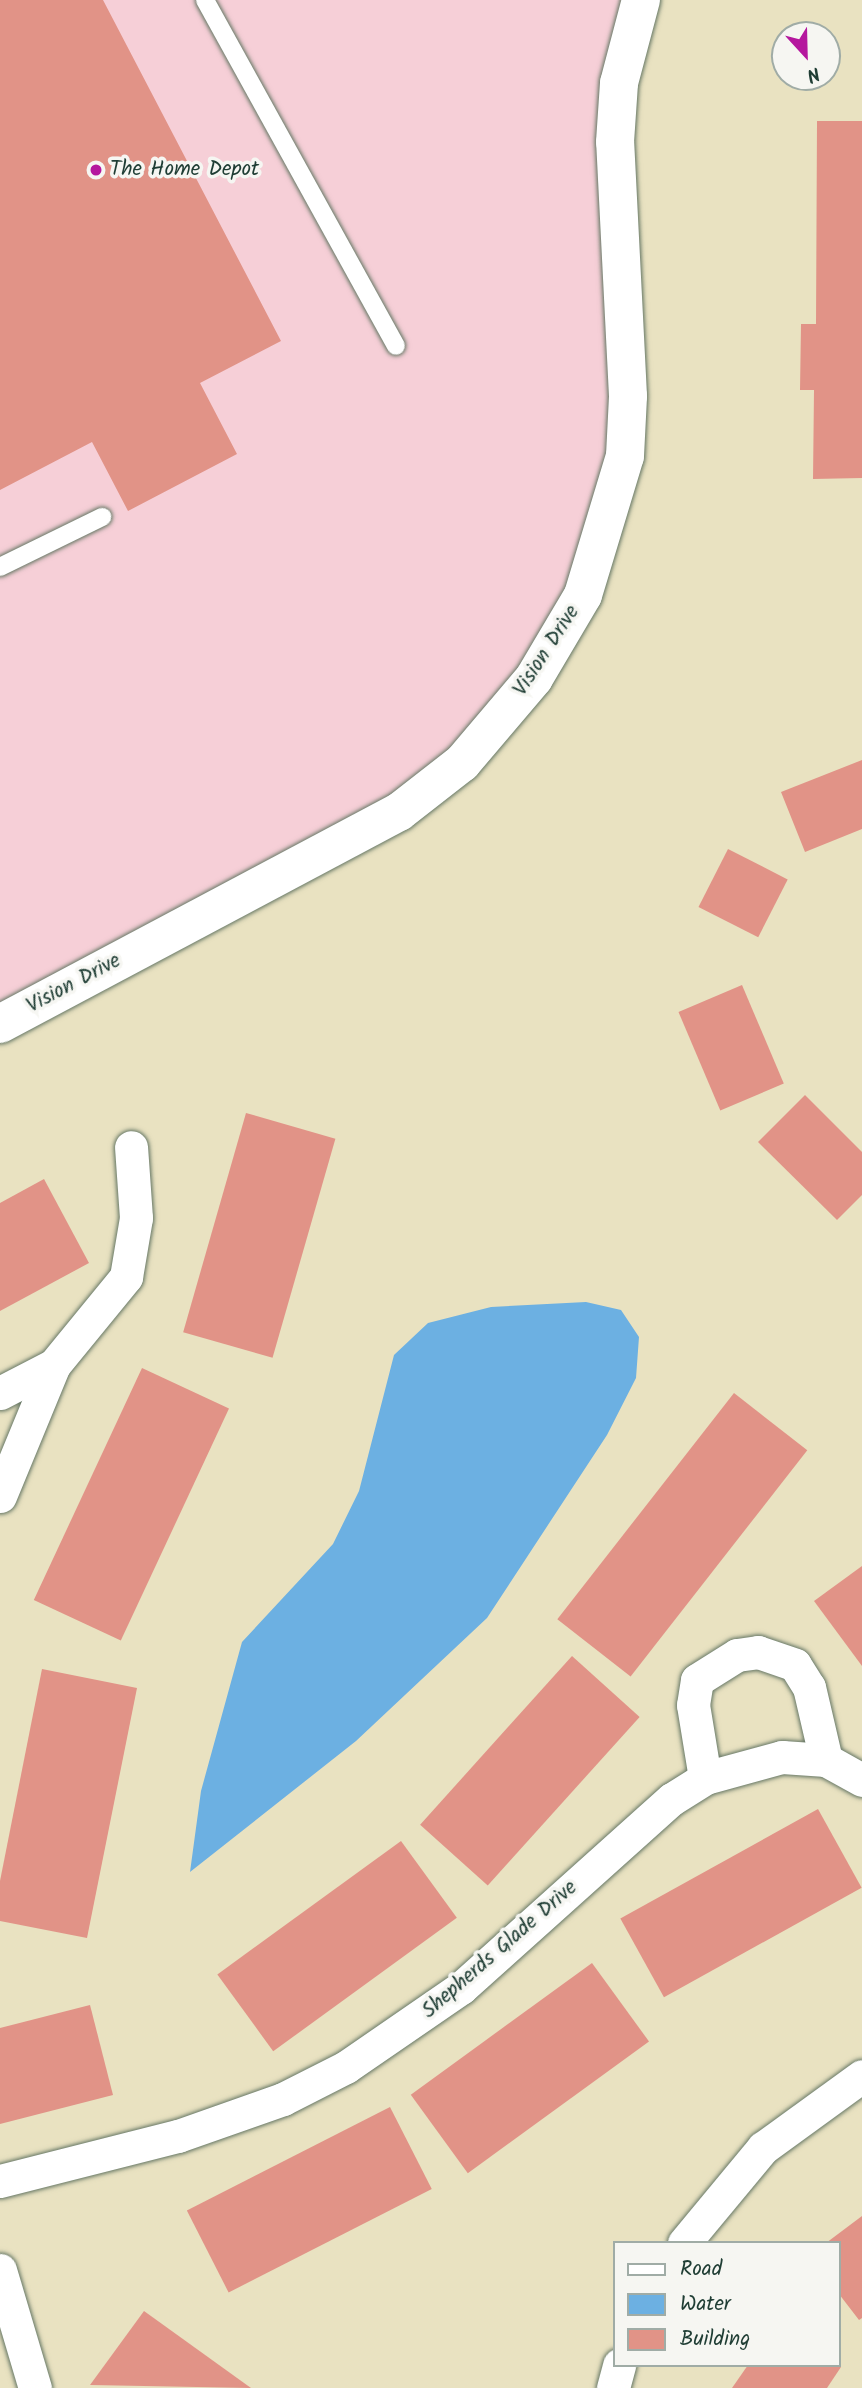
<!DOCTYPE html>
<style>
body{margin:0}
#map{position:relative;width:862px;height:2388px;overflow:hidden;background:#e9e2c1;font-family:Kalam,sans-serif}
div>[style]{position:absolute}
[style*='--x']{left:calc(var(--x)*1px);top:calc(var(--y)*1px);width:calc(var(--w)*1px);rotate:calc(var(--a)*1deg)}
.built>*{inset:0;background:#f6cfd7}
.water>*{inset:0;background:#6cb0e2}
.building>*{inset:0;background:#e19387;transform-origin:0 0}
.roads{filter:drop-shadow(0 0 2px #667765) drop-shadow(0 0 2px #667765)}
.service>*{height:18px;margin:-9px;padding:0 9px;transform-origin:9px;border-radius:9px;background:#fff}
.minor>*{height:33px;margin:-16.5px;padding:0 16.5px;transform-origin:16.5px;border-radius:16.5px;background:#fff}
.tertiary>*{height:38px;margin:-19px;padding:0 19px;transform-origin:19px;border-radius:19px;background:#fff}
.dots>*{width:19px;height:19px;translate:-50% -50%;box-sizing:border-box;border:4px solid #f6f6f2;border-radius:50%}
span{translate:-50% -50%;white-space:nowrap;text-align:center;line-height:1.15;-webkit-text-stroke:7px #f6f6f2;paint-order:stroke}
.poi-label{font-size:21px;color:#1f3d34}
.left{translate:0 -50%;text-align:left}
.street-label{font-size:21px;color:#1f3d34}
.legend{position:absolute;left:613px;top:2241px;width:228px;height:126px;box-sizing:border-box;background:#f6f6f2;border:2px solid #a0aca6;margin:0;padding:9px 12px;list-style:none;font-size:21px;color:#1f3d34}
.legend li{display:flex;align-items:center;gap:14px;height:35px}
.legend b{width:35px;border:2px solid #a0aca6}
.north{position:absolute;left:771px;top:21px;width:70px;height:70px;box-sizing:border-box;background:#f6f6f2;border:2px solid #a0aca6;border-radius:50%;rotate:158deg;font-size:19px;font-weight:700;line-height:28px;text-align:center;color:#1f3d34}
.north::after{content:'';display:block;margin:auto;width:24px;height:32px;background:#b5179e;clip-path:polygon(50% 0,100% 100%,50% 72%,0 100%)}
</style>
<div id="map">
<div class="built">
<i style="clip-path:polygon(0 0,641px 0,611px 516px,462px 763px,0 1024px)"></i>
</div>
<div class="water">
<i style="clip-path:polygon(586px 1302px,621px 1310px,639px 1337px,636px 1378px,607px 1435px,487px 1618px,356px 1741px,190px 1872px,201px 1791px,242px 1642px,333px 1544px,359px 1491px,394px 1355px,428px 1323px,491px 1307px)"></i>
</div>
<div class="building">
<i style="clip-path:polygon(0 0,103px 0,281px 341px,200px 383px,237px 454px,128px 511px,92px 442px,0 490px)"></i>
<i style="clip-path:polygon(817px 121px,862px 121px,862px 478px,813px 479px,814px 390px,800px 390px,801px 324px,816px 324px)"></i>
<i style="clip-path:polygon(862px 760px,862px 829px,805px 852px,781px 792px)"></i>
<i style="left:728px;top:849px;width:67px;height:65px;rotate:27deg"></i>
<i style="left:742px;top:985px;width:107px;height:69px;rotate:67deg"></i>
<i style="clip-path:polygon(805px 1095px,862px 1152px,862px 1195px,837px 1220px,758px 1142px)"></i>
<i style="left:246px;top:1113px;width:93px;height:228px;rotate:16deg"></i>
<i style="clip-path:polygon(44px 1179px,89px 1263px,0 1311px,0 1203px)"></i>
<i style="left:142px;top:1368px;width:96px;height:256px;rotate:25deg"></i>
<i style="left:734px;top:1393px;width:93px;height:287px;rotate:38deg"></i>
<i style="clip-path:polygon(862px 1566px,862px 1666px,814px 1601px)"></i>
<i style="left:572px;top:1656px;width:91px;height:227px;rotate:42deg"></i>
<i style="clip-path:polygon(42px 1669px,137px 1688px,87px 1938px,0 1921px,0 1881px)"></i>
<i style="left:818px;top:1809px;width:90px;height:226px;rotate:61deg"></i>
<i style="left:401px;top:1841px;width:95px;height:227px;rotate:54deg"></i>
<i style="left:592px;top:1963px;width:97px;height:224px;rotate:54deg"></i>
<i style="clip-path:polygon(90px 2005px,113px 2095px,0 2124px,0 2028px)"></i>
<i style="left:390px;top:2107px;width:92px;height:228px;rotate:63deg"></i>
<i style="clip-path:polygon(862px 2216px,862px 2318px,859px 2320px,839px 2294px,839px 2243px,826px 2243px)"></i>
<i style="clip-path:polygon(144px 2311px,251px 2388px,90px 2385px)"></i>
<i style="clip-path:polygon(748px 2365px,839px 2365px,841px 2367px,827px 2388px,732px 2388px)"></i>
</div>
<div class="roads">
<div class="service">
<i style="--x:205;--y:0;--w:395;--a:61.1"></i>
<i style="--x:0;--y:567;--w:114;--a:-26.1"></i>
</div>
<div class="minor">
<i style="--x:0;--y:1393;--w:61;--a:-27.4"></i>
<i style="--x:54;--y:1365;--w:114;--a:-50.7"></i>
<i style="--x:126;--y:1277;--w:60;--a:-80.4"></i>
<i style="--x:136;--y:1218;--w:71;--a:-94"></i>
<i style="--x:0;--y:1496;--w:142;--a:-67.6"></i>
<i style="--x:705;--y:1778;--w:74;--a:-99.3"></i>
<i style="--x:693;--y:1705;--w:25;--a:-81"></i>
<i style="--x:697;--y:1680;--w:47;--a:-32"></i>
<i style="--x:737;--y:1655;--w:21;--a:-8"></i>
<i style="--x:758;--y:1652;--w:39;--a:19"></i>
<i style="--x:795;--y:1665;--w:26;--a:58"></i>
<i style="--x:809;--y:1687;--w:75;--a:76.9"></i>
<i style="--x:0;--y:2181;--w:184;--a:-14.2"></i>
<i style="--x:178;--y:2136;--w:111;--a:-19.4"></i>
<i style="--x:283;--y:2099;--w:71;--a:-26.9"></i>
<i style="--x:346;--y:2067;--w:140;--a:-34.5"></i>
<i style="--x:461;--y:1988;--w:283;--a:-41.9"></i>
<i style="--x:672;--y:1799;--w:39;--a:-32"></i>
<i style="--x:705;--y:1778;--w:80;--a:-15.3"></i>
<i style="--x:782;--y:1757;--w:44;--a:3.9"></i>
<i style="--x:826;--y:1760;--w:41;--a:29.1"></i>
<i style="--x:684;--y:2243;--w:124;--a:-50.3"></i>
<i style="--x:763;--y:2148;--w:122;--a:-36"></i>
<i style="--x:0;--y:2270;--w:123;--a:73.5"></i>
<i style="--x:613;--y:2388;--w:24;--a:-75"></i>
</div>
<div class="tertiary">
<i style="--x:0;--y:1024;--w:452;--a:-28"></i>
<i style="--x:399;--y:812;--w:80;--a:-37.9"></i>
<i style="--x:462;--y:763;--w:111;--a:-49.7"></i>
<i style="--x:534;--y:678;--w:96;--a:-59.4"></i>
<i style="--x:583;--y:595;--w:145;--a:-73.2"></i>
<i style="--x:625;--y:456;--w:60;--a:-87.1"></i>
<i style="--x:628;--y:396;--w:254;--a:-92.9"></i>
<i style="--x:615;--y:142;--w:59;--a:-86.1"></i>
<i style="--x:619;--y:83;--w:86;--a:-75.2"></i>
</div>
</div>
<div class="dots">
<i style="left:96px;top:170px;background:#b5179e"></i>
</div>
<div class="poi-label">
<span class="left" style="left:110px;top:170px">The Home Depot</span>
</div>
<div class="street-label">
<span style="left:547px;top:651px;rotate:-57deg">Vision Drive</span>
<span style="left:74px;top:984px;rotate:-28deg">Vision Drive</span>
<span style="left:500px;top:1950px;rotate:-41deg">Shepherds Glade Drive</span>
</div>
<ul class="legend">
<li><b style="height:9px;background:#fff"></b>Road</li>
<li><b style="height:19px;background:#6cb0e2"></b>Water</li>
<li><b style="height:19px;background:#e19387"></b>Building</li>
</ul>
<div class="north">N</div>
</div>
